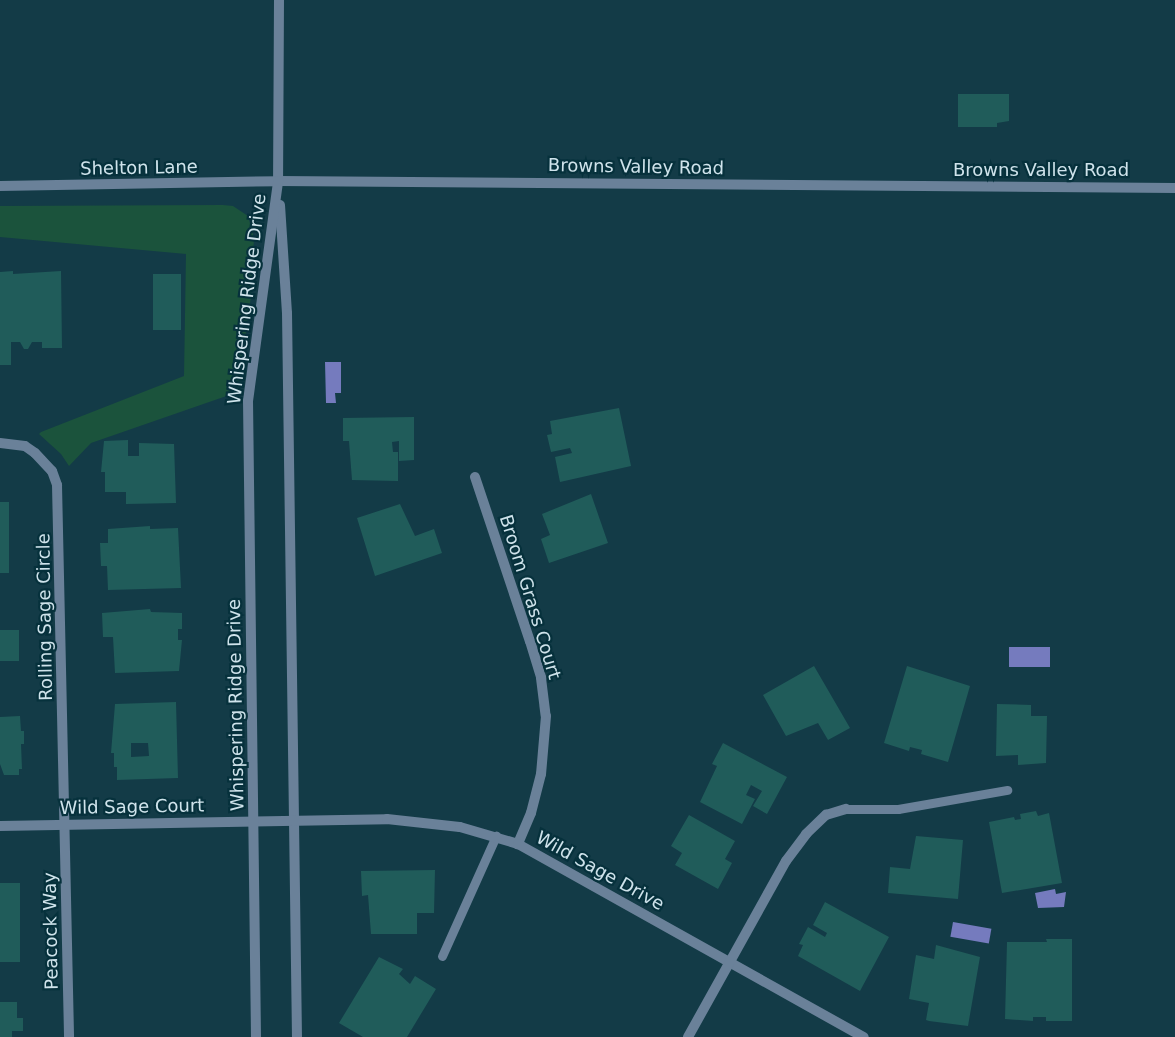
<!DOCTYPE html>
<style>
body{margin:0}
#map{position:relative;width:1175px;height:1037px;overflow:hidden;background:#133b47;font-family:"DejaVu Sans",sans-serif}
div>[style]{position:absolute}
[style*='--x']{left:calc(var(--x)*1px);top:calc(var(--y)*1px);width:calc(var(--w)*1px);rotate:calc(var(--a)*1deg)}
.green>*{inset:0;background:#1b533c}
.water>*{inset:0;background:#757bbe;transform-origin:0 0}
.building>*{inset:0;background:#205c5a;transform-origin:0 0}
.lane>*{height:9px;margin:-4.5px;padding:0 4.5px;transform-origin:4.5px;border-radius:4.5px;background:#6a8199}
.street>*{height:10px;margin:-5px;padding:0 5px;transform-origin:5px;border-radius:5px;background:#6a8199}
span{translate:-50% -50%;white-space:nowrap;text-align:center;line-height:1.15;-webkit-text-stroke:4.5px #06313c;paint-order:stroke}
.street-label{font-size:18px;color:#cfe3eb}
</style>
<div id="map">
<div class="green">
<i style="clip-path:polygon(223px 205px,233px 206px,248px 216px,254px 238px,251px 296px,238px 392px,91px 443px,69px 466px,61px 454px,39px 434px,41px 432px,184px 376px,186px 254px,0 237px,0 206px)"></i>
</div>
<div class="water">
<i style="clip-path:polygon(325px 362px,341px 362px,341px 393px,335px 393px,336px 403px,326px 403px)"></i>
<i style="left:1009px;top:647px;width:41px;height:20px"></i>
<i style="clip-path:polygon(1055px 889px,1056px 894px,1066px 892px,1064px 907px,1038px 908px,1035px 893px)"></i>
<i style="left:953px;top:922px;width:39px;height:15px;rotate:10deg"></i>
</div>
<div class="building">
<i style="clip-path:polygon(958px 94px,1009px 94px,1009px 121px,997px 123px,997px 127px,958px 127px)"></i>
<i style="clip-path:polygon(13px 271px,13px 274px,61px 271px,62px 348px,42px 348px,42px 342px,32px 342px,28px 349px,24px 349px,20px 342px,11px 342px,11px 365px,0 365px,0 272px)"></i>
<i style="left:181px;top:274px;width:56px;height:28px;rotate:90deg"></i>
<i style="clip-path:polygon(619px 408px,631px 466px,560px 482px,555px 457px,572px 453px,570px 448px,551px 452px,547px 435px,552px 434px,550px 421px)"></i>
<i style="clip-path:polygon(414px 417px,414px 460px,399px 461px,399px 441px,392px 442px,393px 452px,398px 452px,398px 481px,352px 480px,349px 441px,343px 441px,343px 418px)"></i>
<i style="clip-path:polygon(128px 440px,128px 456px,139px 456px,139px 443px,174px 444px,176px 503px,126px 504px,126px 492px,105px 492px,105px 472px,101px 472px,104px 441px)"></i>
<i style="clip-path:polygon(591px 494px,608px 543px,549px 563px,541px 539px,550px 535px,542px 514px)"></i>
<i style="left:0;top:502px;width:9px;height:71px"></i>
<i style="clip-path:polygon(400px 504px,415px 536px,434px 529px,442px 553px,375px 576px,357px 518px)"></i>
<i style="clip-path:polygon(150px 526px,150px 529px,178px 528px,181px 588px,108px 590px,107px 566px,101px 566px,100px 543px,108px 543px,108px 529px)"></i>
<i style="clip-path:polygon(150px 609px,151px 612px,182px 613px,182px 629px,178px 629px,178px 640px,182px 640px,179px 671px,115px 673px,113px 637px,103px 637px,102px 613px)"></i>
<i style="left:0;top:630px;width:19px;height:31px"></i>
<i style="clip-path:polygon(814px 666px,850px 728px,828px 740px,818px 723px,786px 736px,763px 695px)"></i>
<i style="clip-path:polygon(907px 666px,970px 686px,948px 762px,921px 754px,922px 750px,910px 747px,909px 751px,884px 743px)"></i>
<i style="clip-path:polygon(evenodd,176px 702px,178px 778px,117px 780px,117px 767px,114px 767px,114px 753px,111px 753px,115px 704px,176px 702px,131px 743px,148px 743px,149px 756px,131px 757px,131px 743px)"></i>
<i style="clip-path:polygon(997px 704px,1031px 705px,1031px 716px,1047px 716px,1046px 763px,1018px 765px,1018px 755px,996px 756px)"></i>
<i style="clip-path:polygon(20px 716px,21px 731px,24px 731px,24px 744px,21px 744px,22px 769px,19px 769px,19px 775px,4px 775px,0 764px,0 717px)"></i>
<i style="clip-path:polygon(723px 743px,787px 777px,767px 814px,753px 806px,762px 791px,751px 785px,746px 795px,755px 799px,742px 824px,700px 802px,717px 766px,712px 764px)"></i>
<i style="clip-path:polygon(1036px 811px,1038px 816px,1049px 813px,1062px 883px,1002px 893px,989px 822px,1014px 817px,1015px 820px,1021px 819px,1020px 814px)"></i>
<i style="clip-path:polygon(689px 815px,735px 841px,725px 859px,732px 863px,718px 889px,675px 865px,682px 853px,671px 846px)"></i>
<i style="clip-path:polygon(916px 836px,963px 840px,958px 899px,888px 893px,890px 867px,910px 869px)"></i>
<i style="clip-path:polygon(435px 870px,434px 913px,417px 913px,417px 934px,371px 934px,368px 895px,362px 896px,361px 871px)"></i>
<i style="left:0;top:883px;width:20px;height:79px"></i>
<i style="clip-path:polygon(825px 902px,889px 937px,860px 991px,798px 956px,803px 945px,799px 944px,808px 927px,825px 937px,827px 933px,813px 925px)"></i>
<i style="clip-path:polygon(1046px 939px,1072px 939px,1072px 1021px,1046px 1021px,1046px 1017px,1033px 1017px,1033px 1021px,1005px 1019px,1007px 942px,1047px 942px)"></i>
<i style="clip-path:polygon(936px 945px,980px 957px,968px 1026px,929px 1021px,926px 1020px,929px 1003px,909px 999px,916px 955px,934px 959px)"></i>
<i style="clip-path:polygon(379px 957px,403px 969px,399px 974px,410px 984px,415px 976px,436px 989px,407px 1037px,363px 1037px,339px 1023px)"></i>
<i style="clip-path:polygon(0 1002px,17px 1002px,17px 1018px,23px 1018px,23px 1031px,12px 1031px,12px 1037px,0 1037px)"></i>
</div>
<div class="lane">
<i style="--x:846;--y:809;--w:52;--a:0"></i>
<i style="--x:898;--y:809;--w:111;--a:-9.9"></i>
<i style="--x:442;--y:956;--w:132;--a:-65.8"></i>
</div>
<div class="street">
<i style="--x:279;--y:0;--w:181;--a:90.3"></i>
<i style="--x:278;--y:181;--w:897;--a:0.45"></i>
<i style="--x:0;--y:186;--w:278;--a:-1"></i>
<i style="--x:280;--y:205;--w:108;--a:86.3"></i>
<i style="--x:287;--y:313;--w:724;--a:89.21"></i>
<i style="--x:0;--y:443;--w:25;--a:7"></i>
<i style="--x:25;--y:446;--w:12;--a:35"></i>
<i style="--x:35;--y:453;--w:25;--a:47"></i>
<i style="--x:52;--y:471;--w:15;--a:70"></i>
<i style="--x:57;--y:485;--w:552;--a:88.75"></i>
<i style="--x:475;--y:477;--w:173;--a:71.5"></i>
<i style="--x:530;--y:641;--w:39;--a:73"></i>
<i style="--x:541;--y:678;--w:38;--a:83"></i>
<i style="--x:546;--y:716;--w:58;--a:94.9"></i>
<i style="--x:541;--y:774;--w:40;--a:104.4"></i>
<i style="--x:531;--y:813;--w:34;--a:113"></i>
<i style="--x:0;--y:826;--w:387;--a:-1"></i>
<i style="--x:387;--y:819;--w:73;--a:6.3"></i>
<i style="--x:460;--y:827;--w:60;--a:16.3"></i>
<i style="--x:518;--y:844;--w:396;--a:29.2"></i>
<i style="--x:256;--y:1037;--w:636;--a:-90.72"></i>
<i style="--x:248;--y:401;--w:222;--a:-82.2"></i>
<i style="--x:688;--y:1037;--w:201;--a:-60.9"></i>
<i style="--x:786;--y:861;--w:34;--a:-53"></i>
<i style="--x:806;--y:834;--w:28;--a:-44"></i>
<i style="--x:826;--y:815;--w:21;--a:-17"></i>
</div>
<div class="street-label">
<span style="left:636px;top:167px;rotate:1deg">Browns Valley Road</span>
<span style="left:139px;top:168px;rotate:-1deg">Shelton Lane</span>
<span style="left:1041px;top:170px">Browns Valley Road</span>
<span style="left:247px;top:299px;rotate:-83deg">Whispering Ridge Drive</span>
<span style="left:530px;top:597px;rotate:73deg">Broom Grass Court</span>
<span style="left:45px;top:617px;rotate:-91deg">Rolling Sage Circle</span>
<span style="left:236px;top:705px;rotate:-91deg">Whispering Ridge Drive</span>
<span style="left:132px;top:807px;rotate:-1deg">Wild Sage Court</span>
<span style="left:600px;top:871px;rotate:29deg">Wild Sage Drive</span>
<span style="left:51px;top:931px;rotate:-91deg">Peacock Way</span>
</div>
</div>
